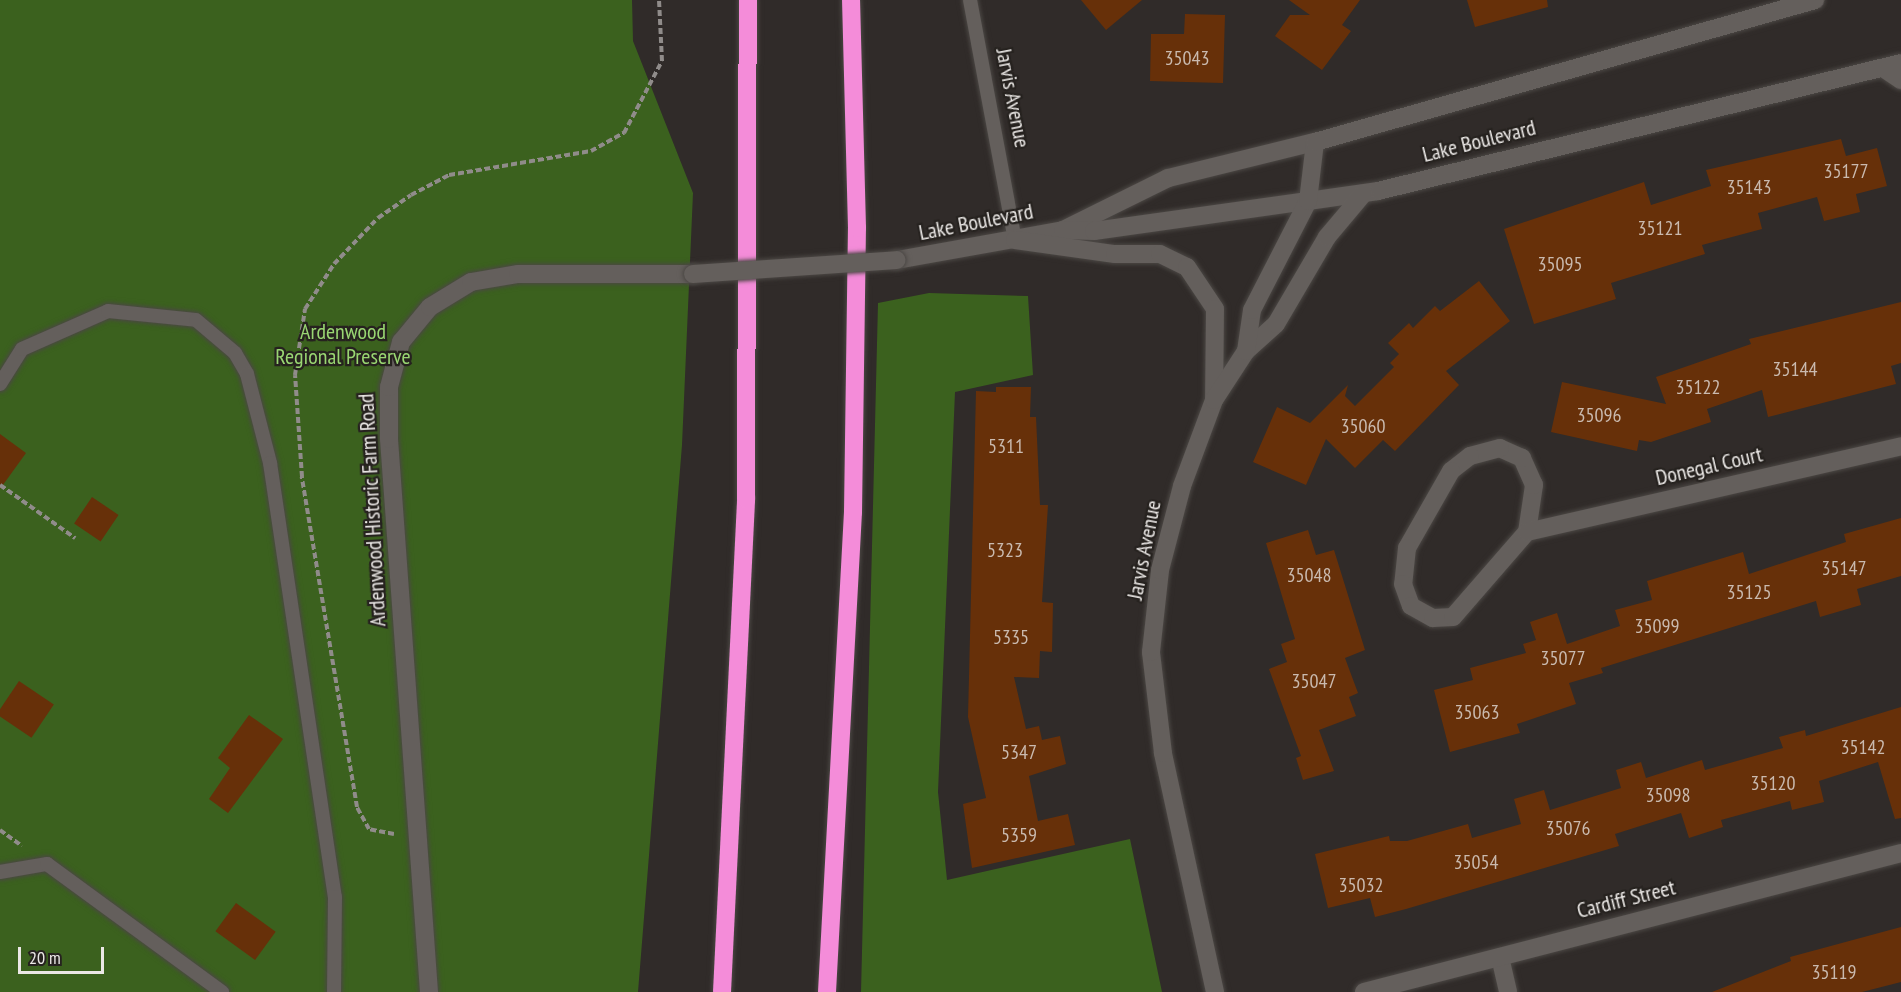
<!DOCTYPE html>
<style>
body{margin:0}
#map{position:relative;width:1901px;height:992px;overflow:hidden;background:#302b29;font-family:"PT Sans Narrow",sans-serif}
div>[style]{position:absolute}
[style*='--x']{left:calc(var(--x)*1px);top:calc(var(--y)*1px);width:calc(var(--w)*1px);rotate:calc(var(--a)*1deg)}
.green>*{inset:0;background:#3b611e}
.building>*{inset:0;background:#673009;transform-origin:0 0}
.path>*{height:4px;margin-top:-2px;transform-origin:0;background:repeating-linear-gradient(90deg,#908c8a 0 6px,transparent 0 9px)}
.roads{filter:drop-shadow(0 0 2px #4b4744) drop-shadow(0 0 2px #4b4744)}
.lane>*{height:14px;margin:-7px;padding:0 7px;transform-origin:7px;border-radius:7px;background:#645f5c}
.street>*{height:18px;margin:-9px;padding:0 9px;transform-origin:9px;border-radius:9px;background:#645f5c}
.secondary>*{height:18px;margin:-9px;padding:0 9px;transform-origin:9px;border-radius:9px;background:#645f5c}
.highway>*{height:18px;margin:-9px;padding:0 9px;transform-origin:9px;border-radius:9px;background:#f48cd9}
.bridges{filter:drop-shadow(0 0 2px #4b4744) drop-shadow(0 0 2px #4b4744)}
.street-bridge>*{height:18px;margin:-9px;padding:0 9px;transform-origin:9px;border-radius:9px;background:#645f5c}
span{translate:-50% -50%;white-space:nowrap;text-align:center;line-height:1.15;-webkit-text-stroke:4.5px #26221f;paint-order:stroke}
.number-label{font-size:20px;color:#cabaaf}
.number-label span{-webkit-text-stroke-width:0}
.street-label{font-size:22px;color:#ebe8e6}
.park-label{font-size:22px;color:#99d672}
.scale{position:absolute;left:18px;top:947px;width:86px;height:27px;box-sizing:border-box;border:3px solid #ebe8e6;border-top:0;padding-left:8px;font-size:18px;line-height:21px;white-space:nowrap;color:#ebe8e6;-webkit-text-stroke:4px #26221f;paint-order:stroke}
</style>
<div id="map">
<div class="green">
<i style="clip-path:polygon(0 0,632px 0,633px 41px,693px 193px,682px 445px,638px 992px,0 992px)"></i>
<i style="clip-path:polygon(929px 293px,1028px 296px,1033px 375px,955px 392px,938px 792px,947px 880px,1130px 839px,1162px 992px,861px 992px,878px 303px)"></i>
</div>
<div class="building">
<i style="clip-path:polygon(1081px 0,1142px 0,1106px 30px)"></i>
<i style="clip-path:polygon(1289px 0,1360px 0,1342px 25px,1351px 31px,1322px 70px,1275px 36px,1290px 15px,1310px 15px)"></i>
<i style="clip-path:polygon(1467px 0,1547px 0,1548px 7px,1475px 27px)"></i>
<i style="clip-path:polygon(1185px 14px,1225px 15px,1223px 83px,1150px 81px,1151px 34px,1184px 34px)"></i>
<i style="clip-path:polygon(1841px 139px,1846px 156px,1877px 148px,1887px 186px,1856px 194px,1860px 212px,1824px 221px,1817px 197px,1758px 213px,1762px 229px,1702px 245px,1705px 254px,1611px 283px,1616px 299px,1534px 324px,1504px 229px,1644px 182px,1651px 205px,1711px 186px,1706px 170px)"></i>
<i style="clip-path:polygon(1479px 281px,1510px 321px,1446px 371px,1459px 385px,1395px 451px,1383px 440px,1355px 468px,1326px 439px,1306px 485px,1253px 462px,1277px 407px,1310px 423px,1348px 385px,1345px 396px,1355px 406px,1394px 367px,1390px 363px,1399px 354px,1388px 343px,1409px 323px,1413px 328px,1435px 306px,1440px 311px)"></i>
<i style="clip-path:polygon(1901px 302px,1901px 363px,1891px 366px,1896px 384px,1768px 417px,1762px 390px,1707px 409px,1711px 422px,1651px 442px,1639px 440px,1637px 451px,1551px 432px,1562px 382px,1666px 404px,1656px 377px,1751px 344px,1749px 339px)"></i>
<i style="clip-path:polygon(996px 387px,1031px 387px,1030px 417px,1036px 417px,1040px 505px,1048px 505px,1042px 602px,1053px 603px,1052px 652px,1040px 651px,1039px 678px,1014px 677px,1026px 729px,1039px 726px,1042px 740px,1060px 736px,1066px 764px,1029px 776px,1038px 821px,1068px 814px,1075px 845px,972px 868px,963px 804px,986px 798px,968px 717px,976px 391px,996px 392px)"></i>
<i style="clip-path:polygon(0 434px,26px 453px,0 489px)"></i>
<i style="left:92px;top:497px;width:32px;height:32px;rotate:34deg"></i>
<i style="clip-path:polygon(1901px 518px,1901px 576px,1857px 589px,1861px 605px,1820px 617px,1816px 601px,1601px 668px,1603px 673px,1569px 683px,1576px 704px,1517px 724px,1520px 733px,1450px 752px,1434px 690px,1473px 680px,1470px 668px,1526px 653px,1523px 644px,1536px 640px,1530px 622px,1557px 613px,1567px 644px,1620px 626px,1615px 610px,1652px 600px,1647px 581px,1743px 552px,1749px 574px,1846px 542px,1844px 534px)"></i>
<i style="clip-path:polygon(1308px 530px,1316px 555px,1334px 550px,1365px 650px,1345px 658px,1358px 693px,1349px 697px,1356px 716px,1319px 730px,1334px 771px,1303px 780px,1296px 758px,1301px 756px,1269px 669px,1287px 662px,1281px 644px,1295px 639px,1266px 543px)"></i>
<i style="left:19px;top:681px;width:42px;height:40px;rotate:34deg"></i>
<i style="clip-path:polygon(1901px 707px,1901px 818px,1895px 819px,1878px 762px,1819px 781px,1824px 802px,1792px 810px,1790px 801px,1721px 820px,1723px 827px,1689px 838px,1681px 813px,1615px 834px,1619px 846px,1406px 909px,1375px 917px,1370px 898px,1328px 908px,1315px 854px,1389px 836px,1390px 841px,1407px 841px,1468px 824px,1472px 838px,1521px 824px,1514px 799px,1544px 790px,1550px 810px,1621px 788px,1616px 770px,1641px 762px,1646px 778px,1702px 760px,1705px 770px,1783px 748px,1779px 737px,1805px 730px,1806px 736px)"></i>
<i style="clip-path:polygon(249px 715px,283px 739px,228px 813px,209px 799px,230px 768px,218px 758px)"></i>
<i style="left:236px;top:903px;width:49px;height:35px;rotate:36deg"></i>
<i style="clip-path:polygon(1901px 927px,1901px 982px,1862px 992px,1712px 992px,1791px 961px,1790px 957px)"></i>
</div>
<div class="path">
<i style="--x:0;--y:485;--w:92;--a:35.2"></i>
<i style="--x:0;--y:830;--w:27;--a:36"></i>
<i style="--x:394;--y:834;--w:25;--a:-169"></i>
<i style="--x:369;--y:829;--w:25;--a:-119"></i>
<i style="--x:357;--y:807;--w:335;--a:-99.5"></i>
<i style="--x:302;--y:477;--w:102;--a:-93.9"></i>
<i style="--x:295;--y:375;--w:67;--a:-81.4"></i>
<i style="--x:305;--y:309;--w:54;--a:-57.2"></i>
<i style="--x:334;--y:264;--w:64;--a:-46.3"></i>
<i style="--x:378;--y:218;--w:40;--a:-34.9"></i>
<i style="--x:411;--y:195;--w:43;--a:-27.8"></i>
<i style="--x:449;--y:175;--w:144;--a:-9.6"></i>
<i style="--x:591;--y:151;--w:38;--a:-29"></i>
<i style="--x:624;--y:133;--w:81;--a:-62.2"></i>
<i style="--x:662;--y:61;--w:61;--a:-92.8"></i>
</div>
<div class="roads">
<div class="lane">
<i style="--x:970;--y:0;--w:244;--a:79.4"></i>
<i style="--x:0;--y:384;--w:41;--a:-57.8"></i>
<i style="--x:22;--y:349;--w:94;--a:-23.8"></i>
<i style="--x:108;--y:311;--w:88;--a:5.8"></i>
<i style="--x:196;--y:320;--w:51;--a:40.2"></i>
<i style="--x:235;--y:353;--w:24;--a:60"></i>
<i style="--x:247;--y:374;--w:92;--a:75.5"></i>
<i style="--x:270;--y:463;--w:439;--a:81.5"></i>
<i style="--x:335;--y:897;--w:95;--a:90.6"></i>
<i style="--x:0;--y:872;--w:48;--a:-9.7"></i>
<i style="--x:47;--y:864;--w:217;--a:36.2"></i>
</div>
<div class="street">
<i style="--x:1883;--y:68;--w:22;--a:34"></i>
<i style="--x:1063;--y:230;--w:117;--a:-26.3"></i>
<i style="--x:1168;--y:178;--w:151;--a:-13.8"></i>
<i style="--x:897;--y:260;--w:169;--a:-10.2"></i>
<i style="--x:1063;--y:230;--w:31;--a:2"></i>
<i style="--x:1094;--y:231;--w:216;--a:-8"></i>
<i style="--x:1527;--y:532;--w:48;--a:-81.5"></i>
<i style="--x:1534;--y:485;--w:30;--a:-114"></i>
<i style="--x:1522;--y:458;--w:24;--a:-156"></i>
<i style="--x:1500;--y:448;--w:31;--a:165"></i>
<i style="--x:1470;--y:456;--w:24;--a:142"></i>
<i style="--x:1451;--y:471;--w:89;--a:119.7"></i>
<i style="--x:1407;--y:548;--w:36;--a:96"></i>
<i style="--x:1403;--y:584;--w:23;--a:70"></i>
<i style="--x:1411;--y:606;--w:25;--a:29"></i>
<i style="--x:1433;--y:618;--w:20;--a:-3"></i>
<i style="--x:1453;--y:617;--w:113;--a:-49"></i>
<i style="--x:1527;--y:532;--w:384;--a:-12.9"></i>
<i style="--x:1500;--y:957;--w:36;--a:77"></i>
<i style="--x:429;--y:992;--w:554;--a:-94.14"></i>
<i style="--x:389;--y:439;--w:52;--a:-90"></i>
<i style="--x:389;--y:387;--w:47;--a:-75.1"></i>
<i style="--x:401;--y:342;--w:45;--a:-50.4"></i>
<i style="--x:430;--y:307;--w:48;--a:-31.4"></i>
<i style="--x:471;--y:282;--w:48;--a:-9.7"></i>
<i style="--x:518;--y:274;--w:175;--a:0"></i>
<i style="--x:1364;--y:992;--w:555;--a:-14.51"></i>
</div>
<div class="secondary">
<i style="--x:1308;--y:201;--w:71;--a:-8.1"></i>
<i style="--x:1378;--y:191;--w:538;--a:-13.75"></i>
<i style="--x:1015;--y:240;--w:101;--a:8"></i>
<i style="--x:1115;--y:254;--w:45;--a:0"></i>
<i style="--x:1160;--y:254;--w:30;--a:26"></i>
<i style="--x:1187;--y:267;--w:50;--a:56.3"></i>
<i style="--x:1215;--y:309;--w:89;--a:90.6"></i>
<i style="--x:1246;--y:351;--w:40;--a:-42"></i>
<i style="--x:1276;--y:324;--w:101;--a:-59.6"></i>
<i style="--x:1327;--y:237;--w:57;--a:-49.9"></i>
<i style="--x:1215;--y:992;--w:245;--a:-102.3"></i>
<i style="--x:1163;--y:753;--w:102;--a:-96.8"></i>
<i style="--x:1151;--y:652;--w:82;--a:-83.7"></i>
<i style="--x:1160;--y:570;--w:87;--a:-75.3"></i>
<i style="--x:1182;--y:486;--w:92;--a:-69.6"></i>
<i style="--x:1214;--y:400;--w:59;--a:-56.9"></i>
<i style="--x:1246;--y:351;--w:41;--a:-81.7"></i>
<i style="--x:1252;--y:310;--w:123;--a:-62.8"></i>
<i style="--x:1308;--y:201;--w:59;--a:-83.2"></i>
<i style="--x:1315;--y:142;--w:520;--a:-15.85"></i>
</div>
<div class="highway">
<i style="--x:722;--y:992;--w:494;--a:-87.2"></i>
<i style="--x:746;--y:499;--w:499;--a:-89.8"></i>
<i style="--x:827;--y:992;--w:481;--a:-86.9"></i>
<i style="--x:853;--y:512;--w:284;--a:-89.2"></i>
<i style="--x:857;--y:228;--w:228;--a:-91.5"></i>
</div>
</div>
<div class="bridges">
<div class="street-bridge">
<i style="--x:693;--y:274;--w:204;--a:-3.9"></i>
</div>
</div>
<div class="number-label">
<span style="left:1187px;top:58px">35043</span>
<span style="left:1846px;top:171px">35177</span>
<span style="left:1749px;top:187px">35143</span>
<span style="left:1660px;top:228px">35121</span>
<span style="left:1560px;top:264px">35095</span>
<span style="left:1795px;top:369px">35144</span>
<span style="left:1698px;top:387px">35122</span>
<span style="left:1599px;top:415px">35096</span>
<span style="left:1363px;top:426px">35060</span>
<span style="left:1006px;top:446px">5311</span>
<span style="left:1005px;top:550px">5323</span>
<span style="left:1844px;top:568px">35147</span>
<span style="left:1309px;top:575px">35048</span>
<span style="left:1749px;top:592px">35125</span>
<span style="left:1657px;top:626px">35099</span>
<span style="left:1011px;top:637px">5335</span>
<span style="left:1563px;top:658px">35077</span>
<span style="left:1314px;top:681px">35047</span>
<span style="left:1477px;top:712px">35063</span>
<span style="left:1863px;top:747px">35142</span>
<span style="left:1019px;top:752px">5347</span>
<span style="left:1773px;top:783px">35120</span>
<span style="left:1668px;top:795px">35098</span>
<span style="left:1568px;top:828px">35076</span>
<span style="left:1019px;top:835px">5359</span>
<span style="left:1476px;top:862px">35054</span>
<span style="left:1361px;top:885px">35032</span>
<span style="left:1834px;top:972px">35119</span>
</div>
<div class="street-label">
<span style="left:1013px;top:98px;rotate:79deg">Jarvis Avenue</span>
<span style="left:1479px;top:141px;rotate:-14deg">Lake Boulevard</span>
<span style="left:976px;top:222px;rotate:-11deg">Lake Boulevard</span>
<span style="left:1709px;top:466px;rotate:-13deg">Donegal Court</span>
<span style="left:372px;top:510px;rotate:-93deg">Ardenwood Historic Farm Road</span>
<span style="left:1144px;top:550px;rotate:-79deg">Jarvis Avenue</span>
<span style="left:1626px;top:899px;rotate:-14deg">Cardiff Street</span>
</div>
<div class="park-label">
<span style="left:343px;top:344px">Ardenwood<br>Regional Preserve</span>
</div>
<div class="scale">20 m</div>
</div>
